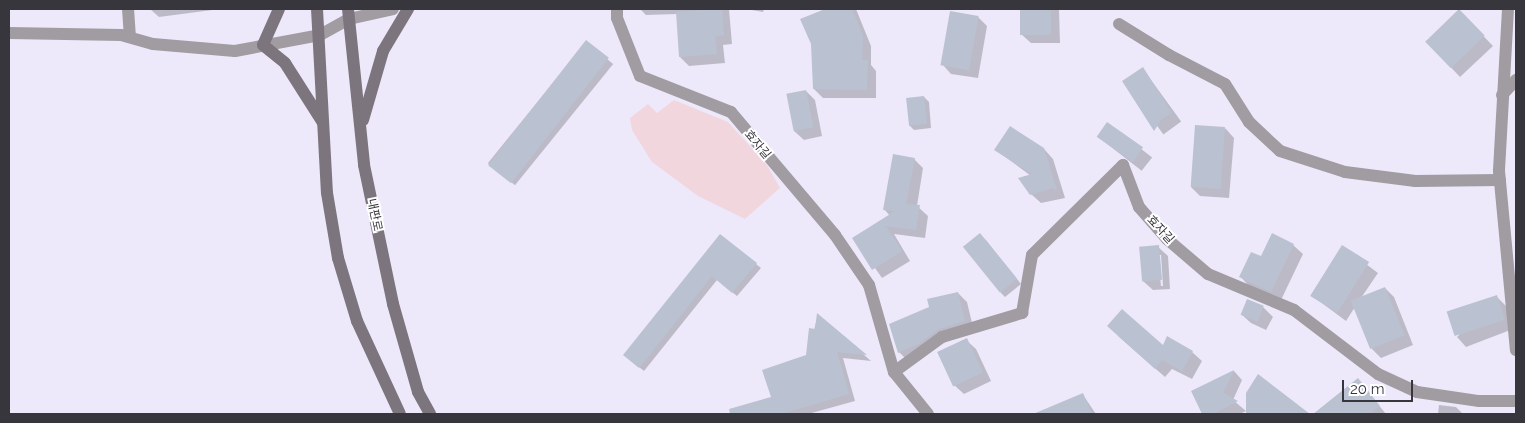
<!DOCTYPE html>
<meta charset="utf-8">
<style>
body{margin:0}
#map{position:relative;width:1525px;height:423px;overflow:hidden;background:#ede9fb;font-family:Raleway,"Noto Sans KR",sans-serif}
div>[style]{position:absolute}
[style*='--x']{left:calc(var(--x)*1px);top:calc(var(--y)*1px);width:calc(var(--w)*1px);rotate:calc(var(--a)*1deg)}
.green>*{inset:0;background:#f2d6dd}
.shadow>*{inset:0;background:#0003;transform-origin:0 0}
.building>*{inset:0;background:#bac2d2;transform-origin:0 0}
.street>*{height:12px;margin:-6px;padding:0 6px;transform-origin:6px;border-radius:6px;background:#a19ca1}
.secondary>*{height:12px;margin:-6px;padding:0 6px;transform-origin:6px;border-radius:6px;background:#7d757d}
span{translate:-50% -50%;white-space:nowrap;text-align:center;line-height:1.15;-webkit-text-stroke:4px #fff;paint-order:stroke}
.street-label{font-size:12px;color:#37363d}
.frame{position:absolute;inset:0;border:10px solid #37363d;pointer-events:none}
.scale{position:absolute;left:1342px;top:380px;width:71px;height:22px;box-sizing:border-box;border:2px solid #37363d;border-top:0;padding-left:6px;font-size:15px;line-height:18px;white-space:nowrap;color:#37363d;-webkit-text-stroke:4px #fff;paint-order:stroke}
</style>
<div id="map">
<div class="green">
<i style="clip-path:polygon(674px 100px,728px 122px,767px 165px,780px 188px,745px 219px,698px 196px,652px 162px,632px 130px,630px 118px,648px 104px,657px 113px)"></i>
</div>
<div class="shadow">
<i style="clip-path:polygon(150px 9px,220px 9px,159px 17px)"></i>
<i style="clip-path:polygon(640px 9px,729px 9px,732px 44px,723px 45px,725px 63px,689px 66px,680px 57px,677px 14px,646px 15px)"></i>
<i style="clip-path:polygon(746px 9px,764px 9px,763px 12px)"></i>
<i style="clip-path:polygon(822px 9px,856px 9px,871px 46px,871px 65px,876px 71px,876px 98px,823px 98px,814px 89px)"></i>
<i style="clip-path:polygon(1021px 9px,1059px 9px,1060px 43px,1031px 43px,1021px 34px)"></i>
<i style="clip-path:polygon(978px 17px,987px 26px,978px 78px,951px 74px,942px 64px)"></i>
<i style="clip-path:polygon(1468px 20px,1493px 46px,1460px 77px,1426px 41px)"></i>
<i style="left:586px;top:42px;width:35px;height:156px;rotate:39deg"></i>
<i style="left:1143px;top:69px;width:65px;height:22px;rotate:54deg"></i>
<i style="clip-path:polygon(806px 91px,815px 100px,822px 136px,804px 140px,794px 131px)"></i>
<i style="clip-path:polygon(924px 97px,929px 102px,931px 128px,914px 130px,909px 125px)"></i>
<i style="left:1108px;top:123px;width:56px;height:17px;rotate:38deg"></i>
<i style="clip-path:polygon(1225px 128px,1234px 138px,1229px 198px,1200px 196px,1191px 187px)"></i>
<i style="clip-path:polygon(1044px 149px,1053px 159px,1065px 198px,1041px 203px,1031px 194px,1031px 176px,996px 150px)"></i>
<i style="clip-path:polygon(914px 159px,923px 168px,917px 206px,928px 216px,925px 238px,894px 234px,910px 261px,882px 278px,854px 238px,890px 216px,884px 209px)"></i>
<i style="clip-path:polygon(721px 236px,761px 268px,737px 296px,717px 280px,644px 371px,629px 359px)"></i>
<i style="clip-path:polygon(985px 239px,1021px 284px,1005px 297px,1001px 293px)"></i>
<i style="clip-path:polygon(1293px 245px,1303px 254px,1281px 300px,1249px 286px,1240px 276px,1261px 258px)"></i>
<i style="clip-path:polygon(1342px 246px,1378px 273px,1361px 298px,1385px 288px,1394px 297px,1413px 345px,1381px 358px,1372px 349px,1355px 307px,1346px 321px,1311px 295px)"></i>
<i style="clip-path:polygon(evenodd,1158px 247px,1168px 256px,1170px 289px,1153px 290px,1143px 281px,1158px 247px,1158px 255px,1161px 255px,1163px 286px,1161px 286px,1158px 255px)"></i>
<i style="clip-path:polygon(958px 293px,967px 302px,974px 331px,949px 338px,908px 361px,899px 352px,930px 308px)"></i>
<i style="clip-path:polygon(1497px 297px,1506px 306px,1513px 329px,1466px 347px,1457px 337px)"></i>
<i style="clip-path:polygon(1263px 307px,1273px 317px,1266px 330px,1251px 323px,1241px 314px)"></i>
<i style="clip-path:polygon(818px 315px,871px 361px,843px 358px,855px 401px,808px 414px,751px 414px,748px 405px,772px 398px,807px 356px)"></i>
<i style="clip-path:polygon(1118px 336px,1192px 352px,1202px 361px,1192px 379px,1172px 369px,1165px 377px)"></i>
<i style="clip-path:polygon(966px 340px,976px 349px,991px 381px,964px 394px,954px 385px)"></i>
<i style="clip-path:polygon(1234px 371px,1242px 380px,1233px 400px,1246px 411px,1240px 414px,1204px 414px,1192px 391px)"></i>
<i style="clip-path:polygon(1358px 380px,1386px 414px,1315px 414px)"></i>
<i style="clip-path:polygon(1083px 395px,1096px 414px,1067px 414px,1062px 403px)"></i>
<i style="clip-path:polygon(1439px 405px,1456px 407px,1463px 414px,1438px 414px)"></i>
</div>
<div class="building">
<i style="clip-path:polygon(722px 9px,724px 35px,715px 36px,717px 54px,679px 57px,676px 12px)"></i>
<i style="clip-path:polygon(825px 9px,852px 9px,863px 36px,862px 60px,868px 60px,867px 90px,813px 89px,811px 44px,800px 19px)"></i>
<i style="left:1020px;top:9px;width:31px;height:26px"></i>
<i style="left:1459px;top:9px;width:37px;height:47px;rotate:46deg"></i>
<i style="left:950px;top:11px;width:29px;height:55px;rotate:10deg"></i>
<i style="left:586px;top:40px;width:29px;height:159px;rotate:38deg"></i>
<i style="clip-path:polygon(1143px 67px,1172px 113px,1162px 119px,1154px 131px,1122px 81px)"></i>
<i style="left:806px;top:90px;width:38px;height:20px;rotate:79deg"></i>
<i style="left:924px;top:96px;width:28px;height:18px;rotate:84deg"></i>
<i style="left:1107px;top:122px;width:44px;height:18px;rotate:35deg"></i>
<i style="left:1195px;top:125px;width:30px;height:62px;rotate:4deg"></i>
<i style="clip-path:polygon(1010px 126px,1044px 148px,1057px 191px,1053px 188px,1030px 195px,1018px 178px,1032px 174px,994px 150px)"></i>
<i style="clip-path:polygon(893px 154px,915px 158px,906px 204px,920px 205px,916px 230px,886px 226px,902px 251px,872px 270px,852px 238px,895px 211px,883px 210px)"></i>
<i style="left:980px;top:233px;width:59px;height:22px;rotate:51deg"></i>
<i style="clip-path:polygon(1272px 233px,1294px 244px,1271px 292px,1239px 277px,1251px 252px,1261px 256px)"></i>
<i style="clip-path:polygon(720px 234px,757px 263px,732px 293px,712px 276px,639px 368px,623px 355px)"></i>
<i style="left:1159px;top:245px;width:35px;height:20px;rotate:85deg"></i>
<i style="left:1342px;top:245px;width:32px;height:60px;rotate:32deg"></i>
<i style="left:1385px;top:287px;width:52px;height:37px;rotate:68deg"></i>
<i style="clip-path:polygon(958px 292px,965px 321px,939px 329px,918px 344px,898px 353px,889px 324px,929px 307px,927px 299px)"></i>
<i style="left:1497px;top:295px;width:26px;height:53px;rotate:72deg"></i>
<i style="left:1247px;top:299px;width:18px;height:17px;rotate:22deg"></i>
<i style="clip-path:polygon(1122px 309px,1163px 345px,1167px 336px,1193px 351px,1182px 371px,1162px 360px,1155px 369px,1107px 326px)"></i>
<i style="clip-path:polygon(817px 313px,867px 355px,837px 352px,849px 394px,781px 414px,730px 414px,729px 409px,771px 397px,762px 370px,806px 355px,809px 328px,815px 329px)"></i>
<i style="left:967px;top:338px;width:38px;height:33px;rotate:65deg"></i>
<i style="clip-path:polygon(1234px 370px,1223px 393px,1238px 401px,1213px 414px,1202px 414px,1191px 391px)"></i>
<i style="clip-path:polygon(1258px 374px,1310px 414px,1246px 414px,1246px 393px)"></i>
<i style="clip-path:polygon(1358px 378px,1380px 406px,1369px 414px,1313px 414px)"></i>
<i style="clip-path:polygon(1083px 393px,1092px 414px,1033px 414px)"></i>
</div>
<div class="street">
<i style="--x:128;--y:9;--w:28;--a:86"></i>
<i style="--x:617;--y:9;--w:9;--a:90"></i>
<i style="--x:617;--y:18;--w:62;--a:68.4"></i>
<i style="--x:640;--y:76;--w:98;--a:21.6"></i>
<i style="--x:731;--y:112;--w:161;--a:49.8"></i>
<i style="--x:835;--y:235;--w:60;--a:55.8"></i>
<i style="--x:869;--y:285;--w:91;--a:74"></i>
<i style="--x:894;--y:372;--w:54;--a:51"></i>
<i style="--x:1508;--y:9;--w:162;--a:93.2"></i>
<i style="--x:1499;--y:171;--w:180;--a:84.6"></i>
<i style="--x:1119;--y:24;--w:59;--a:31.8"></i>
<i style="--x:1169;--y:55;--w:63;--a:27.4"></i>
<i style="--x:1225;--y:84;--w:45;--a:57.7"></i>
<i style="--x:1249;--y:122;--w:42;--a:43.1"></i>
<i style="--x:1280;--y:151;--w:68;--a:17.9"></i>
<i style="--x:1345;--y:172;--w:71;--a:7.3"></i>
<i style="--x:1415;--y:181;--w:85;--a:-0.7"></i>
<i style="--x:9;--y:33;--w:112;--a:1"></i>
<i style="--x:121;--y:35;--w:33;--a:16"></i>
<i style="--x:153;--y:44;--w:82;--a:4.9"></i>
<i style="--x:235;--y:51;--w:86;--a:-10.7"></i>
<i style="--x:320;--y:35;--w:33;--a:-29"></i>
<i style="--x:349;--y:19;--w:45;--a:-12.8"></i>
<i style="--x:1502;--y:95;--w:21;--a:-47"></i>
<i style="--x:894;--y:372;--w:59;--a:-36.1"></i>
<i style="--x:942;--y:337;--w:84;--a:-16.7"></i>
<i style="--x:1022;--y:313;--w:59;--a:-80.2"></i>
<i style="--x:1032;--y:255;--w:128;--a:-44.7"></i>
<i style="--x:1123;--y:165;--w:45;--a:69.1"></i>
<i style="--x:1139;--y:207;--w:43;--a:48.8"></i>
<i style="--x:1167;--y:239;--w:54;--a:40.5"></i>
<i style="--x:1208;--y:274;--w:93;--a:22.7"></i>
<i style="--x:1294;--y:310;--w:106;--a:37.3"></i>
<i style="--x:1378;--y:374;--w:43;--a:24.8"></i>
<i style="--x:1417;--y:392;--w:63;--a:8.3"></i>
<i style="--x:1479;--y:401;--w:37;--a:0"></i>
</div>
<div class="secondary">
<i style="--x:279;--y:9;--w:39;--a:114"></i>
<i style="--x:263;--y:45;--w:28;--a:39"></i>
<i style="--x:285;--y:63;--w:69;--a:57.5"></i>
<i style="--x:317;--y:9;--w:184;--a:86.9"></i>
<i style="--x:327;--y:193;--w:66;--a:80.4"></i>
<i style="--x:338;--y:258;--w:66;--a:73.2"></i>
<i style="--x:357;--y:321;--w:102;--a:65.2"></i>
<i style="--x:348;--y:9;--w:157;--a:84.1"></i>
<i style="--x:364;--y:165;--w:142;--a:78.2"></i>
<i style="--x:393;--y:304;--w:91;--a:74.1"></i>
<i style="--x:418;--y:392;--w:25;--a:61"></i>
<i style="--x:363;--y:120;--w:72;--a:-73.8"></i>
<i style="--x:383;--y:51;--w:49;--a:-59.2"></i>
</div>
<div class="street-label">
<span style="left:757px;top:145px;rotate:50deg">효자길</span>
<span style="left:374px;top:215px;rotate:78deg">내판로</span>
<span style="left:1160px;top:230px;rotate:47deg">효자길</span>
</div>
<div class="frame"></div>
<div class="scale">20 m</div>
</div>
